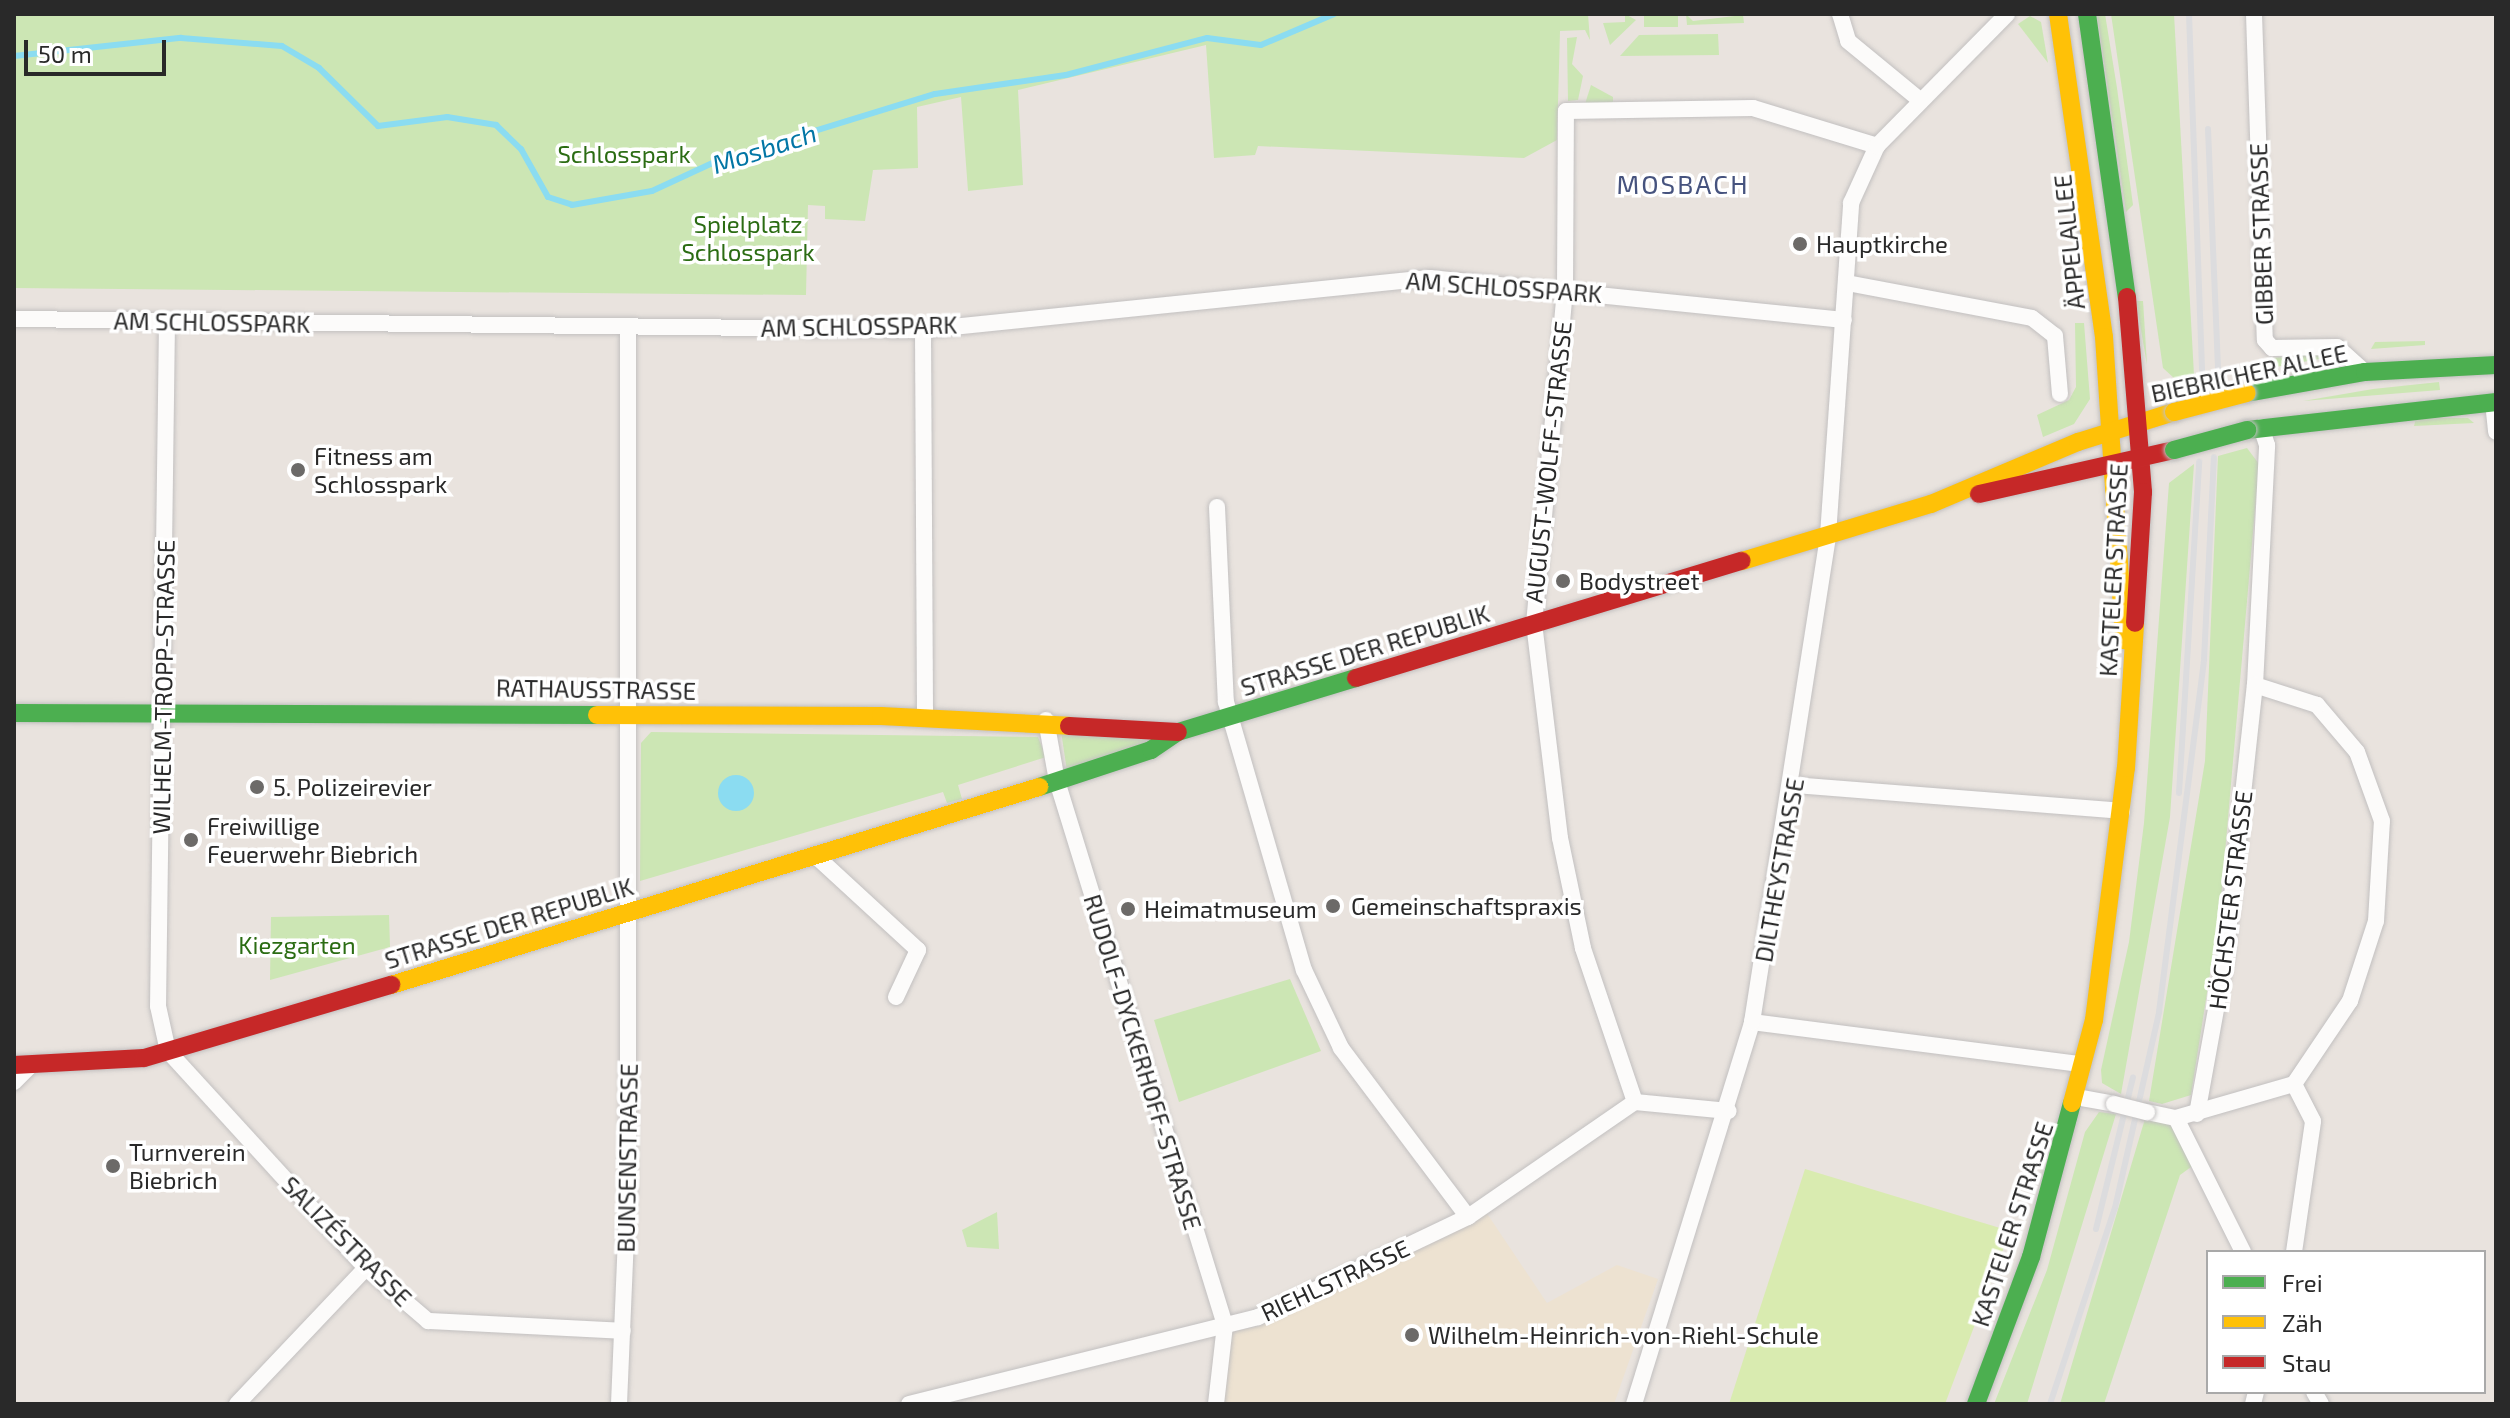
<!DOCTYPE html>
<meta charset="utf-8">
<style>
body{margin:0}
#map{position:relative;width:2510px;height:1418px;overflow:hidden;background:#e9e3de;font-family:"Exo 2",sans-serif}
div>[style]{position:absolute}
[style*='--x']{left:calc(var(--x)*1px);top:calc(var(--y)*1px);width:calc(var(--w)*1px);rotate:calc(var(--a)*1deg)}
.education>*{inset:0;background:#ede2d1}
.green>*{inset:0;background:#cce6b4;transform-origin:0 0}
.pitch>*{inset:0;background:#d9ebb0}
.water>*{inset:0;background:#8bdcf1}
.round{border-radius:50%}
.stream>*{height:6px;margin:-3px;padding:0 3px;transform-origin:3px;border-radius:3px;background:#8bdcf1}
.roads{filter:drop-shadow(0 0 2px #c2c0c0) drop-shadow(0 0 2px #c2c0c0)}
.street>*{height:16px;margin:-8px;padding:0 8px;transform-origin:8px;border-radius:8px;background:#fcfbfa}
.fast>*{height:18px;margin:-9px;padding:0 9px;transform-origin:9px;border-radius:9px;background:#4caf50}
.slow>*{height:18px;margin:-9px;padding:0 9px;transform-origin:9px;border-radius:9px;background:#ffc107}
.jam>*{height:18px;margin:-9px;padding:0 9px;transform-origin:9px;border-radius:9px;background:#c62828}
.rail>*{height:6px;margin:-3px;padding:0 3px;transform-origin:3px;border-radius:3px;background:#dcdcde}
.bridges{filter:drop-shadow(0 0 2px #c2c0c0) drop-shadow(0 0 2px #c2c0c0)}
.street-bridge>*{height:16px;margin:-8px;padding:0 8px;transform-origin:8px;border-radius:8px;background:#fcfbfa}
.fast-bridge>*{height:18px;margin:-9px;padding:0 9px;transform-origin:9px;border-radius:9px;background:#4caf50}
.slow-bridge>*{height:18px;margin:-9px;padding:0 9px;transform-origin:9px;border-radius:9px;background:#ffc107}
.dots>*{width:22px;height:22px;translate:-50% -50%;box-sizing:border-box;border:4px solid #fff;border-radius:50%}
span{translate:-50% -50%;white-space:nowrap;text-align:center;line-height:1.15;-webkit-text-stroke:7px #fff;paint-order:stroke}
.park-label{font-size:24px;color:#2b6c13}
.street-label{font-size:24px;color:#292929}
.poi-label{font-size:24px;color:#292929}
.left{translate:0 -50%;text-align:left}
.water-label{font-size:26px;color:#0276a5;font-style:italic}
.neighbourhood-label{font-size:26px;color:#46537e;letter-spacing:2px}
.frame{position:absolute;inset:0;border:16px solid #292929;pointer-events:none}
.legend{position:absolute;left:2206px;top:1250px;width:280px;height:144px;box-sizing:border-box;background:#fff;border:2px solid #a9a9a9;margin:0;padding:10px 14px;list-style:none;font-size:24px;color:#292929}
.legend li{display:flex;align-items:center;gap:16px;height:40px}
.legend b{width:40px;border:2px solid #a9a9a9}
.scale{position:absolute;left:24px;top:40px;width:142px;height:36px;box-sizing:border-box;border:4px solid #292929;border-top:0;padding-left:10px;font-size:24px;line-height:28px;white-space:nowrap;color:#292929;-webkit-text-stroke:6px #fff;paint-order:stroke}
</style>
<div id="map">
<div class="education">
<i style="clip-path:polygon(1486px 1212px,1547px 1303px,1617px 1265px,1658px 1279px,1614px 1404px,1223px 1404px,1231px 1332px,1260px 1326px)"></i>
</div>
<div class="green">
<i style="clip-path:polygon(14px 14px,1588px 14px,1590px 40px,1585px 30px,1560px 31px,1557px 140px,1524px 158px,1258px 146px,1255px 155px,1214px 158px,1206px 45px,1018px 90px,1023px 185px,968px 191px,961px 97px,917px 107px,918px 168px,873px 170px,865px 221px,825px 219px,825px 206px,808px 205px,806px 295px,14px 288px)"></i>
<i style="clip-path:polygon(1625px 14px,1636px 20px,1610px 45px,1603px 23px,1625px 22px)"></i>
<i style="left:1644px;top:14px;width:34px;height:13px"></i>
<i style="clip-path:polygon(1686px 14px,1693px 21px,1743px 15px,1744px 23px,1687px 25px)"></i>
<i style="clip-path:polygon(2097px 14px,2105px 14px,2117px 88px,2133px 205px,2126px 212px)"></i>
<i style="clip-path:polygon(2111px 14px,2174px 14px,2194px 375px,2175px 379px,2163px 368px)"></i>
<i style="clip-path:polygon(2030px 16px,2041px 22px,2048px 63px,2018px 24px)"></i>
<i style="clip-path:polygon(1718px 34px,1719px 55px,1620px 56px,1639px 35px)"></i>
<i style="clip-path:polygon(1577px 37px,1572px 64px,1583px 76px,1578px 100px,1568px 101px,1567px 38px)"></i>
<i style="clip-path:polygon(1591px 85px,1613px 97px,1613px 103px,1585px 104px)"></i>
<i style="clip-path:polygon(2136px 301px,2143px 301px,2147px 365px)"></i>
<i style="clip-path:polygon(2075px 323px,2084px 323px,2090px 399px,2074px 424px,2043px 437px,2037px 415px,2069px 400px,2076px 387px)"></i>
<i style="clip-path:polygon(2425px 341px,2425px 345px,2371px 349px,2375px 342px)"></i>
<i style="clip-path:polygon(2316px 353px,2330px 357px,2275px 367px,2273px 358px)"></i>
<i style="clip-path:polygon(2439px 382px,2440px 390px,2303px 401px,2373px 389px)"></i>
<i style="clip-path:polygon(2416px 418px,2468px 418px,2474px 423px,2414px 426px)"></i>
<i style="clip-path:polygon(2247px 448px,2259px 464px,2220px 910px,2191px 1095px,2162px 1104px,2149px 1101px,2205px 761px,2218px 456px)"></i>
<i style="clip-path:polygon(2194px 464px,2170px 817px,2121px 1094px,2102px 1083px,2101px 1070px,2129px 942px,2144px 823px,2169px 483px)"></i>
<i style="clip-path:polygon(1061px 731px,1154px 735px,1155px 743px,1067px 771px)"></i>
<i style="clip-path:polygon(651px 732px,1038px 737px,1046px 757px,958px 785px,962px 799px,947px 803px,943px 792px,640px 881px,641px 743px)"></i>
<i style="clip-path:polygon(389px 915px,390px 947px,270px 980px,271px 917px)"></i>
<i style="clip-path:polygon(1290px 979px,1321px 1051px,1179px 1102px,1154px 1020px)"></i>
<i style="clip-path:polygon(2099px 1112px,2116px 1114px,2027px 1404px,1994px 1404px,2047px 1270px,2085px 1132px)"></i>
<i style="clip-path:polygon(2147px 1112px,2176px 1118px,2198px 1162px,2180px 1175px,2104px 1404px,2060px 1404px)"></i>
<i style="clip-path:polygon(997px 1212px,999px 1249px,967px 1247px,962px 1230px)"></i>
</div>
<div class="pitch">
<i style="clip-path:polygon(1805px 1169px,2010px 1231px,1945px 1404px,1729px 1404px)"></i>
</div>
<div class="water">
<i class="round" style="left:718px;top:775px;width:36px;height:36px"></i>
</div>
<div class="stream">
<i style="--x:14;--y:56;--w:168;--a:-6.2"></i>
<i style="--x:181;--y:38;--w:101;--a:4.5"></i>
<i style="--x:282;--y:46;--w:43;--a:30.7"></i>
<i style="--x:319;--y:68;--w:83;--a:44.5"></i>
<i style="--x:378;--y:126;--w:70;--a:-7.4"></i>
<i style="--x:447;--y:117;--w:50;--a:9.3"></i>
<i style="--x:496;--y:125;--w:35;--a:44"></i>
<i style="--x:521;--y:149;--w:55;--a:60.6"></i>
<i style="--x:548;--y:197;--w:25;--a:18"></i>
<i style="--x:572;--y:205;--w:81;--a:-9.9"></i>
<i style="--x:652;--y:191;--w:72;--a:-24.8"></i>
<i style="--x:717;--y:161;--w:228;--a:-17.1"></i>
<i style="--x:935;--y:94;--w:132;--a:-8.3"></i>
<i style="--x:1066;--y:75;--w:146;--a:-14.7"></i>
<i style="--x:1207;--y:38;--w:54;--a:7.4"></i>
<i style="--x:1261;--y:45;--w:79;--a:-23"></i>
</div>
<div class="roads">
<div class="street">
<i style="--x:1840;--y:14;--w:28;--a:73"></i>
<i style="--x:1848;--y:41;--w:94;--a:39.4"></i>
<i style="--x:2254;--y:14;--w:326;--a:88.1"></i>
<i style="--x:2265;--y:340;--w:11;--a:49"></i>
<i style="--x:2272;--y:348;--w:65;--a:-0.9"></i>
<i style="--x:2337;--y:347;--w:38;--a:42"></i>
<i style="--x:1847;--y:283;--w:188;--a:10.7"></i>
<i style="--x:2032;--y:318;--w:29;--a:38"></i>
<i style="--x:2055;--y:336;--w:58;--a:85.1"></i>
<i style="--x:14;--y:319;--w:909;--a:0.69"></i>
<i style="--x:923;--y:330;--w:510;--a:-5.86"></i>
<i style="--x:1430;--y:278;--w:416;--a:5.8"></i>
<i style="--x:167;--y:321;--w:685;--a:90.75"></i>
<i style="--x:158;--y:1006;--w:46;--a:77.5"></i>
<i style="--x:168;--y:1051;--w:294;--a:47.6"></i>
<i style="--x:366;--y:1268;--w:82;--a:40.5"></i>
<i style="--x:428;--y:1321;--w:195;--a:2.9"></i>
<i style="--x:923;--y:330;--w:387;--a:89.7"></i>
<i style="--x:2493;--y:402;--w:30;--a:84"></i>
<i style="--x:1217;--y:507;--w:195;--a:87.4"></i>
<i style="--x:1226;--y:702;--w:279;--a:73.8"></i>
<i style="--x:1304;--y:970;--w:86;--a:64.6"></i>
<i style="--x:1341;--y:1048;--w:211;--a:53.1"></i>
<i style="--x:1046;--y:720;--w:62;--a:79.8"></i>
<i style="--x:1057;--y:781;--w:569;--a:72.84"></i>
<i style="--x:1225;--y:1325;--w:80;--a:96.5"></i>
<i style="--x:1794;--y:785;--w:329;--a:4.5"></i>
<i style="--x:818;--y:858;--w:136;--a:42.6"></i>
<i style="--x:918;--y:950;--w:52;--a:115.1"></i>
<i style="--x:1752;--y:1022;--w:333;--a:7.3"></i>
<i style="--x:14;--y:1082;--w:24;--a:-45"></i>
<i style="--x:2076;--y:1097;--w:39;--a:10"></i>
<i style="--x:1635;--y:1102;--w:163;--a:-108.7"></i>
<i style="--x:1583;--y:948;--w:112;--a:-101.8"></i>
<i style="--x:1560;--y:838;--w:216;--a:-96.9"></i>
<i style="--x:1534;--y:624;--w:335;--a:-84.7"></i>
<i style="--x:1565;--y:290;--w:179;--a:-89.7"></i>
<i style="--x:1566;--y:111;--w:187;--a:-0.9"></i>
<i style="--x:1753;--y:108;--w:130;--a:17"></i>
<i style="--x:2147;--y:1112;--w:30;--a:12"></i>
<i style="--x:2176;--y:1118;--w:150;--a:63.4"></i>
<i style="--x:2197;--y:1114;--w:157;--a:-79.7"></i>
<i style="--x:2225;--y:960;--w:277;--a:-83.8"></i>
<i style="--x:2255;--y:685;--w:240;--a:-87.1"></i>
<i style="--x:2267;--y:445;--w:19;--a:-108"></i>
<i style="--x:2176;--y:1118;--w:123;--a:-16.1"></i>
<i style="--x:2294;--y:1084;--w:100;--a:-56"></i>
<i style="--x:2350;--y:1001;--w:84;--a:-72"></i>
<i style="--x:2376;--y:921;--w:100;--a:-86.6"></i>
<i style="--x:2382;--y:821;--w:73;--a:-109.9"></i>
<i style="--x:2357;--y:752;--w:62;--a:-130.4"></i>
<i style="--x:2317;--y:705;--w:65;--a:-162.1"></i>
<i style="--x:2294;--y:1252;--w:132;--a:-81.7"></i>
<i style="--x:2313;--y:1121;--w:42;--a:-117.2"></i>
<i style="--x:2314;--y:1392;--w:14;--a:60"></i>
<i style="--x:237;--y:1404;--w:187;--a:-46.5"></i>
<i style="--x:619;--y:1404;--w:211;--a:-87.6"></i>
<i style="--x:628;--y:1193;--w:867;--a:-90"></i>
<i style="--x:909;--y:1404;--w:360;--a:-14"></i>
<i style="--x:1258;--y:1317;--w:233;--a:-25.5"></i>
<i style="--x:1468;--y:1217;--w:203;--a:-34.6"></i>
<i style="--x:1635;--y:1102;--w:94;--a:5.5"></i>
<i style="--x:1634;--y:1404;--w:400;--a:-72.8"></i>
<i style="--x:1752;--y:1022;--w:493;--a:-81.1"></i>
<i style="--x:1828;--y:535;--w:333;--a:-86"></i>
<i style="--x:1851;--y:203;--w:63;--a:-65.5"></i>
<i style="--x:1877;--y:146;--w:185;--a:-45.4"></i>
<i style="--x:2253;--y:1404;--w:12;--a:-76"></i>
</div>
<div class="fast">
<i style="--x:2087;--y:14;--w:286;--a:82"></i>
<i style="--x:2247;--y:393;--w:120;--a:-10.1"></i>
<i style="--x:2365;--y:372;--w:131;--a:-3.1"></i>
<i style="--x:2247;--y:430;--w:251;--a:-6.4"></i>
<i style="--x:14;--y:713;--w:583;--a:0.2"></i>
<i style="--x:1039;--y:787;--w:118;--a:-18.3"></i>
<i style="--x:1151;--y:750;--w:32;--a:-34"></i>
<i style="--x:1178;--y:732;--w:186;--a:-16.9"></i>
<i style="--x:1976;--y:1404;--w:157;--a:-69.5"></i>
<i style="--x:2031;--y:1257;--w:159;--a:-75.1"></i>
</div>
<div class="slow">
<i style="--x:2058;--y:14;--w:326;--a:81.9"></i>
<i style="--x:2104;--y:337;--w:304;--a:86.2"></i>
<i style="--x:1742;--y:561;--w:197;--a:-16.8"></i>
<i style="--x:1931;--y:504;--w:160;--a:-22.9"></i>
<i style="--x:2078;--y:442;--w:101;--a:-17.4"></i>
<i style="--x:597;--y:715;--w:284;--a:0.2"></i>
<i style="--x:881;--y:716;--w:188;--a:3"></i>
<i style="--x:391;--y:985;--w:678;--a:-16.99"></i>
<i style="--x:2072;--y:1103;--w:86;--a:-75.2"></i>
<i style="--x:2094;--y:1020;--w:254;--a:-82.8"></i>
<i style="--x:2126;--y:768;--w:145;--a:-86.4"></i>
</div>
<div class="jam">
<i style="--x:2127;--y:297;--w:196;--a:85.3"></i>
<i style="--x:2143;--y:492;--w:131;--a:93.5"></i>
<i style="--x:1979;--y:494;--w:200;--a:-12.7"></i>
<i style="--x:1356;--y:678;--w:403;--a:-16.9"></i>
<i style="--x:1069;--y:726;--w:109;--a:3.2"></i>
<i style="--x:14;--y:1065;--w:130;--a:-3.1"></i>
<i style="--x:144;--y:1058;--w:258;--a:-16.5"></i>
</div>
</div>
<div class="rail">
<i style="--x:2189;--y:14;--w:359;--a:87.9"></i>
<i style="--x:2208;--y:129;--w:240;--a:87.6"></i>
<i style="--x:2179;--y:793;--w:332;--a:-86.5"></i>
<i style="--x:2096;--y:1229;--w:156;--a:-76.3"></i>
<i style="--x:2050;--y:1404;--w:206;--a:-71.7"></i>
<i style="--x:2115;--y:1208;--w:201;--a:-77.3"></i>
<i style="--x:2159;--y:1012;--w:355;--a:-82.7"></i>
<i style="--x:2204;--y:660;--w:203;--a:-87.2"></i>
</div>
<div class="bridges">
<div class="street-bridge">
<i style="--x:2114;--y:1104;--w:34;--a:14"></i>
</div>
<div class="fast-bridge">
<i style="--x:2174;--y:450;--w:76;--a:-15.3"></i>
</div>
<div class="slow-bridge">
<i style="--x:2174;--y:412;--w:75;--a:-14.6"></i>
</div>
</div>
<div class="dots">
<i style="left:1800px;top:244px;background:#6c6a68"></i>
<i style="left:298px;top:470px;background:#6c6a68"></i>
<i style="left:1563px;top:581px;background:#6c6a68"></i>
<i style="left:257px;top:787px;background:#6c6a68"></i>
<i style="left:191px;top:840px;background:#6c6a68"></i>
<i style="left:1333px;top:906px;background:#6c6a68"></i>
<i style="left:1128px;top:909px;background:#6c6a68"></i>
<i style="left:113px;top:1166px;background:#6c6a68"></i>
<i style="left:1412px;top:1335px;background:#6c6a68"></i>
</div>
<div class="park-label">
<span style="left:624px;top:154px">Schlosspark</span>
<span style="left:748px;top:238px">Spielplatz<br>Schlosspark</span>
<span style="left:297px;top:945px">Kiezgarten</span>
</div>
<div class="street-label">
<span style="left:2261px;top:234px;rotate:-92deg">GIBBER STRASSE</span>
<span style="left:2069px;top:242px;rotate:-96deg">ÄPPELALLEE</span>
<span style="left:1504px;top:287px;rotate:4deg">AM SCHLOSSPARK</span>
<span style="left:212px;top:322px;rotate:1deg">AM SCHLOSSPARK</span>
<span style="left:859px;top:326px;rotate:-1deg">AM SCHLOSSPARK</span>
<span style="left:2249px;top:373px;rotate:-12deg">BIEBRICHER ALLEE</span>
<span style="left:1548px;top:462px;rotate:-84deg">AUGUST-WOLFF-STRASSE</span>
<span style="left:2113px;top:570px;rotate:-87deg">KASTELER STRASSE</span>
<span style="left:1365px;top:650px;rotate:-17deg">STRASSE DER REPUBLIK</span>
<span style="left:163px;top:687px;rotate:-89deg">WILHELM-TROPP-STRASSE</span>
<span style="left:596px;top:689px;rotate:1deg">RATHAUSSTRASSE</span>
<span style="left:1779px;top:870px;rotate:-80deg">DILTHEYSTRASSE</span>
<span style="left:2230px;top:900px;rotate:-83deg">HÖCHSTER STRASSE</span>
<span style="left:509px;top:923px;rotate:-17deg">STRASSE DER REPUBLIK</span>
<span style="left:1143px;top:1062px;rotate:73deg">RUDOLF-DYCKERHOFF-STRASSE</span>
<span style="left:627px;top:1158px;rotate:-89deg">BUNSENSTRASSE</span>
<span style="left:2012px;top:1224px;rotate:-72deg">KASTELER STRASSE</span>
<span style="left:347px;top:1241px;rotate:45deg">SALIZÉSTRASSE</span>
<span style="left:1335px;top:1280px;rotate:-25deg">RIEHLSTRASSE</span>
</div>
<div class="poi-label">
<span class="left" style="left:1816px;top:244px">Hauptkirche</span>
<span class="left" style="left:314px;top:470px">Fitness am<br>Schlosspark</span>
<span class="left" style="left:1579px;top:581px">Bodystreet</span>
<span class="left" style="left:273px;top:787px">5. Polizeirevier</span>
<span class="left" style="left:207px;top:840px">Freiwillige<br>Feuerwehr Biebrich</span>
<span class="left" style="left:1351px;top:906px">Gemeinschaftspraxis</span>
<span class="left" style="left:1144px;top:909px">Heimatmuseum</span>
<span class="left" style="left:129px;top:1166px">Turnverein<br>Biebrich</span>
<span class="left" style="left:1428px;top:1335px">Wilhelm-Heinrich-von-Riehl-Schule</span>
</div>
<div class="water-label">
<span style="left:764px;top:148px;rotate:-18deg">Mosbach</span>
</div>
<div class="neighbourhood-label">
<span style="left:1683px;top:184px">MOSBACH</span>
</div>
<div class="frame"></div>
<ul class="legend">
<li><b style="height:10px;background:#4caf50"></b>Frei</li>
<li><b style="height:10px;background:#ffc107"></b>Zäh</li>
<li><b style="height:10px;background:#c62828"></b>Stau</li>
</ul>
<div class="scale">50 m</div>
</div>
